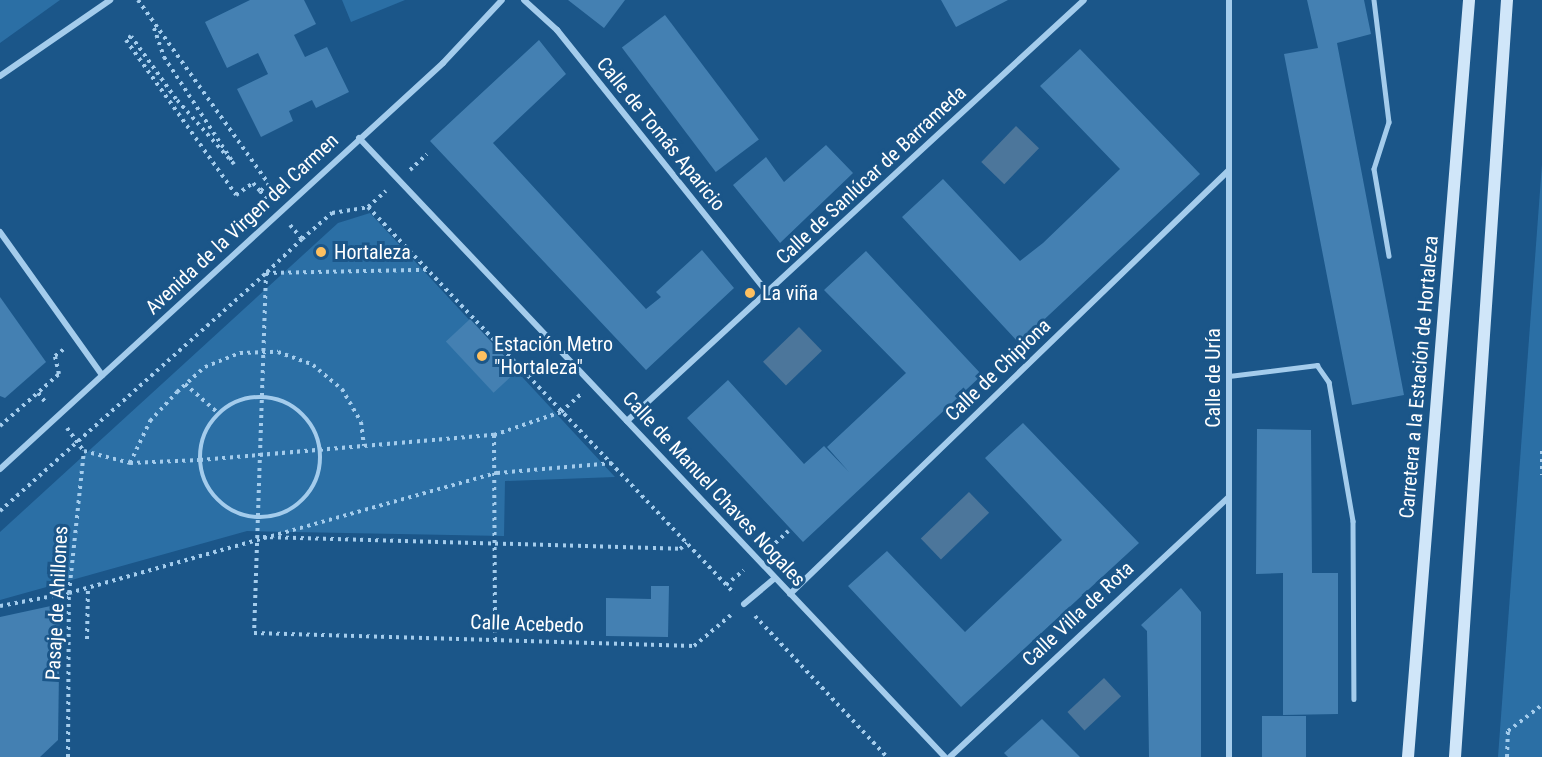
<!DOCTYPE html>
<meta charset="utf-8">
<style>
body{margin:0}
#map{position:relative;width:1542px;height:757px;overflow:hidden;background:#1b5689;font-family:"Roboto Condensed",sans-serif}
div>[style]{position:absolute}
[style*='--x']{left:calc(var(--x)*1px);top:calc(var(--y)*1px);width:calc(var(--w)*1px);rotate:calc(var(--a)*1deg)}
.green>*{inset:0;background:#2b6fa5}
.water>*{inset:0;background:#4c769b;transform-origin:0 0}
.building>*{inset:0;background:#4480b2;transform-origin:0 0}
.path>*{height:4px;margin-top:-2px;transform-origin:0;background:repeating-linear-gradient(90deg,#a4ccec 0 3px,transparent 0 7.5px)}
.path>.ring{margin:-2px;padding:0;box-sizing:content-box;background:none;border:4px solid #a4ccec;border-radius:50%}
.lane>*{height:4.5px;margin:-2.25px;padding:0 2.25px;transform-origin:2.25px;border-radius:2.25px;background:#a4ccec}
.street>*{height:6px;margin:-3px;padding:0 3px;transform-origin:3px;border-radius:3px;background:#a4ccec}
.secondary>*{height:12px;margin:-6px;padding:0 6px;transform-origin:6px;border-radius:6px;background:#d0e6f9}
.dots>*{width:16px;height:16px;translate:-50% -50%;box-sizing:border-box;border:3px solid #1b5689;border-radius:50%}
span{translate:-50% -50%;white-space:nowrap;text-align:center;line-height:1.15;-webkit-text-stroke:6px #1b5689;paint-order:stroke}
.street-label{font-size:20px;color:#fff}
.poi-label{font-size:20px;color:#fff}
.left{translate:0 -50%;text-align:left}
</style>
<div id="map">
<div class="green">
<i style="clip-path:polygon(0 0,60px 0,0 43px)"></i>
<i style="clip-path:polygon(342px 0,405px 0,351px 22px)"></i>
<i style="clip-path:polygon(1542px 164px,1542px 757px,1498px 757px)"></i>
<i style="clip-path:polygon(370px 213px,615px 477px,505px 481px,504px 536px,247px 531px,0 600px,0 532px,338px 223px)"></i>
</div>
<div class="water">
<i style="left:1016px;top:126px;width:32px;height:50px;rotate:44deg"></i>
<i style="left:799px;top:327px;width:33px;height:50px;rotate:46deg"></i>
<i style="left:969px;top:492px;width:29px;height:67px;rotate:46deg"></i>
<i style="left:1104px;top:678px;width:25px;height:50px;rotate:47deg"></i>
</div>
<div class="building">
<i style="clip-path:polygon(250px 0,304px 0,316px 24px,294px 35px,305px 57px,327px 47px,349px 92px,316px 108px,312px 100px,289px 111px,293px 121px,261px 137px,237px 89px,268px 74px,258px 53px,227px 68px,205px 22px)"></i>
<i style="clip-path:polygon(568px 0,625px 0,604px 28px)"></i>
<i style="clip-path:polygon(941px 0,1008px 0,956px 27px)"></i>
<i style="clip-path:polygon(1307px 0,1364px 0,1371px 34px,1337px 43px,1404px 395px,1352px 405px,1284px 54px,1318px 48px)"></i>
<i style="left:665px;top:15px;width:156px;height:54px;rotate:53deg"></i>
<i style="clip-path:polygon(539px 40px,566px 74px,493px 143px,646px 309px,661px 297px,656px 292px,702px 250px,734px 288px,646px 370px,430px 141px)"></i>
<i style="clip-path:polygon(1080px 49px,1200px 174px,1019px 343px,902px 217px,943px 179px,1020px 261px,1043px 243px,1120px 169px,1040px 86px)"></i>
<i style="clip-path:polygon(826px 145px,853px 173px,780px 243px,733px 185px,766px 157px,784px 182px)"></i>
<i style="clip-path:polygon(866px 251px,982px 375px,803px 542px,687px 418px,728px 380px,804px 464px,824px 446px,849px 472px,827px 447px,906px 373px,824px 290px)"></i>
<i style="clip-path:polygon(0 297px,46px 362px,5px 398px,0 396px)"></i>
<i style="left:470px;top:319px;width:70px;height:33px;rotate:47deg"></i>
<i style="clip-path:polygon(1023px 423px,1139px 543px,961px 707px,848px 586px,887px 551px,965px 632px,1062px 540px,985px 458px)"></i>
<i style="clip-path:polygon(1257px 429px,1311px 430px,1312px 573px,1338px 573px,1338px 714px,1283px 715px,1283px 573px,1256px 574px)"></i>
<i style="clip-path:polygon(651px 586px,669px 586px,668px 637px,606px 636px,606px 598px,651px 599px)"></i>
<i style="clip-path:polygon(1181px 588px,1201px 612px,1201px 757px,1149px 757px,1147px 631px,1141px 625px)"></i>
<i style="clip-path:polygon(60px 604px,58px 740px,40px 757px,0 757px,0 617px)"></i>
<i style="left:1262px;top:716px;width:44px;height:41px"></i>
<i style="clip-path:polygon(1042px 719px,1080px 757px,1008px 757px,1004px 753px)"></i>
</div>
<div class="path">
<i style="--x:138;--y:0;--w:226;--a:54.6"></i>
<i style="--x:269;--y:184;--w:11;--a:142"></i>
<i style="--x:260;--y:191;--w:14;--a:51"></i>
<i style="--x:154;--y:28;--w:31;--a:71"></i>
<i style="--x:164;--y:57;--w:128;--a:56.8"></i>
<i style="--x:234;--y:164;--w:87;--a:-131.7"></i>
<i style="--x:176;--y:99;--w:77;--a:-125.5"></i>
<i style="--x:131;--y:36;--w:6;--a:141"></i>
<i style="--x:126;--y:40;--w:190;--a:54.6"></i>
<i style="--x:236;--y:195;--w:21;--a:-35"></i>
<i style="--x:253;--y:183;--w:11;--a:49"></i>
<i style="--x:410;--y:170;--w:23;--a:-43"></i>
<i style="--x:368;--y:207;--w:24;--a:-42"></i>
<i style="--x:290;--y:225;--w:18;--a:49"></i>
<i style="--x:302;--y:239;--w:50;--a:136.6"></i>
<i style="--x:266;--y:273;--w:360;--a:91.9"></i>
<i style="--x:254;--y:633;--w:440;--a:1.7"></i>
<i style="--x:694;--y:646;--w:48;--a:-40"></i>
<i style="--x:302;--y:239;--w:40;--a:-41"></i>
<i style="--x:332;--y:213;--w:36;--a:-9"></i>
<i style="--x:368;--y:207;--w:532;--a:46.52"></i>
<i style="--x:185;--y:384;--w:44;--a:41.3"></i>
<i style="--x:38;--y:393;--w:14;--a:51"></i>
<i class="ring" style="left:200px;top:397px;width:116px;height:116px"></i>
<i style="--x:0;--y:426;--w:79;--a:-41.4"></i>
<i style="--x:59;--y:374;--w:18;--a:-103"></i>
<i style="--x:55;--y:356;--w:11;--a:-38"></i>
<i style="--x:67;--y:428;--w:29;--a:54"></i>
<i style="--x:84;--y:451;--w:48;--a:14.6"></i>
<i style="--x:130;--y:463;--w:70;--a:-2.5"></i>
<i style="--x:200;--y:460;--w:295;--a:-4.9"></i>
<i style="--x:494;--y:435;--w:71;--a:-18.9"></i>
<i style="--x:561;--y:412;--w:27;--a:-42"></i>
<i style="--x:494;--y:435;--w:205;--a:89.7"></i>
<i style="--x:1542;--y:451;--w:24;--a:90"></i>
<i style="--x:130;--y:463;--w:47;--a:-64.5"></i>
<i style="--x:150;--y:421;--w:40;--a:-47"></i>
<i style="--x:177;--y:392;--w:38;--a:-42"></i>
<i style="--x:205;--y:367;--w:38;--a:-22"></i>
<i style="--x:240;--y:353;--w:38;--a:-2"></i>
<i style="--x:278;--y:352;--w:37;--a:20"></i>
<i style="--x:313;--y:365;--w:38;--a:40"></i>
<i style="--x:342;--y:389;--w:38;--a:60"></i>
<i style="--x:361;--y:422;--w:24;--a:83"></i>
<i style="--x:0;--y:511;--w:357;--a:-41.8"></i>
<i style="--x:266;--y:273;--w:163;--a:-1.1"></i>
<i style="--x:263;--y:537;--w:417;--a:1.6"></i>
<i style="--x:680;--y:549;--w:9;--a:-41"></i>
<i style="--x:770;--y:548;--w:25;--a:-43"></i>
<i style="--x:726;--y:585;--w:23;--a:-40"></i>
<i style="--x:0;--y:606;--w:70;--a:-10.7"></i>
<i style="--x:69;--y:593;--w:445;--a:-15.7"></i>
<i style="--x:497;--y:473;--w:117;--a:-4.9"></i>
<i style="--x:755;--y:616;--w:193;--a:46.9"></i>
<i style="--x:87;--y:639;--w:52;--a:-88.9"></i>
<i style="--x:68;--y:757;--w:164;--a:-89.7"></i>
<i style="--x:69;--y:593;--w:143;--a:-84"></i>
<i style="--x:1507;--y:757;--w:26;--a:-88"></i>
<i style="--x:1508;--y:731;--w:43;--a:-37.4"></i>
</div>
<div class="lane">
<i style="--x:1374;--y:0;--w:123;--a:83"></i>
<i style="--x:1389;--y:122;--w:49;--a:107.7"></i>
<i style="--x:1374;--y:169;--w:88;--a:80.2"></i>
<i style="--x:1229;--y:376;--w:89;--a:-7.1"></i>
<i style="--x:1317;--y:365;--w:21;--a:55"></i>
<i style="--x:1329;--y:382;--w:141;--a:80.2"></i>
<i style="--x:1353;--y:521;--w:178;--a:89.7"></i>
</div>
<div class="street">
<i style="--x:524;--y:0;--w:45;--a:42.3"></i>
<i style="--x:557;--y:30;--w:337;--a:51.3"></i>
<i style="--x:1229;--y:0;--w:757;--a:90"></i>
<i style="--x:0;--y:76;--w:134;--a:-34.6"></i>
<i style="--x:359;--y:138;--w:852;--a:46.57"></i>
<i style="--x:0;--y:232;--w:176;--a:54.5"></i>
<i style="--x:627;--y:421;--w:621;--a:-42.65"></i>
<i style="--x:0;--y:469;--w:601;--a:-42.5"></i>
<i style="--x:443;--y:63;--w:86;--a:-46.9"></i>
<i style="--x:790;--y:594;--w:610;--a:-44"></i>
<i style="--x:744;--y:604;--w:40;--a:-40"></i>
<i style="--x:950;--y:757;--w:381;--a:-43"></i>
</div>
<div class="secondary">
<i style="--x:1408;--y:757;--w:759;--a:-85.39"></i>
<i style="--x:1455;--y:757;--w:759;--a:-86.07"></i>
</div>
<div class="dots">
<i style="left:321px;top:252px;background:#fec060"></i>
<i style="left:750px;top:293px;background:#fec060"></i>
<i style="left:482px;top:356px;background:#fec060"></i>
</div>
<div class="street-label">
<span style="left:661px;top:134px;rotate:51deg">Calle de Tomás Aparicio</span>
<span style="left:871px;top:175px;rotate:-43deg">Calle de Sanlúcar de Barrameda</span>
<span style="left:242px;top:224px;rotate:-43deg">Avenida de la Virgen del Carmen</span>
<span style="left:998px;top:370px;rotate:-44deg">Calle de Chipiona</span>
<span style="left:1419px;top:377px;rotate:-85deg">Carretera a la Estación de Hortaleza</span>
<span style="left:1213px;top:378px;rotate:-90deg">Calle de Uría</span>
<span style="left:714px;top:489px;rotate:47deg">Calle de Manuel Chaves Nogales</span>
<span style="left:57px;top:603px;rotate:-87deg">Pasaje de Ahillones</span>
<span style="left:1078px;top:614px;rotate:-43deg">Calle Villa de Rota</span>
<span style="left:527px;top:624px;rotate:2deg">Calle Acebedo</span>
</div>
<div class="poi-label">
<span class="left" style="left:334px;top:252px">Hortaleza</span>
<span class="left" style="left:762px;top:293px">La viña</span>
<span class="left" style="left:494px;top:356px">Estación Metro<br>"Hortaleza"</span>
</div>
</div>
